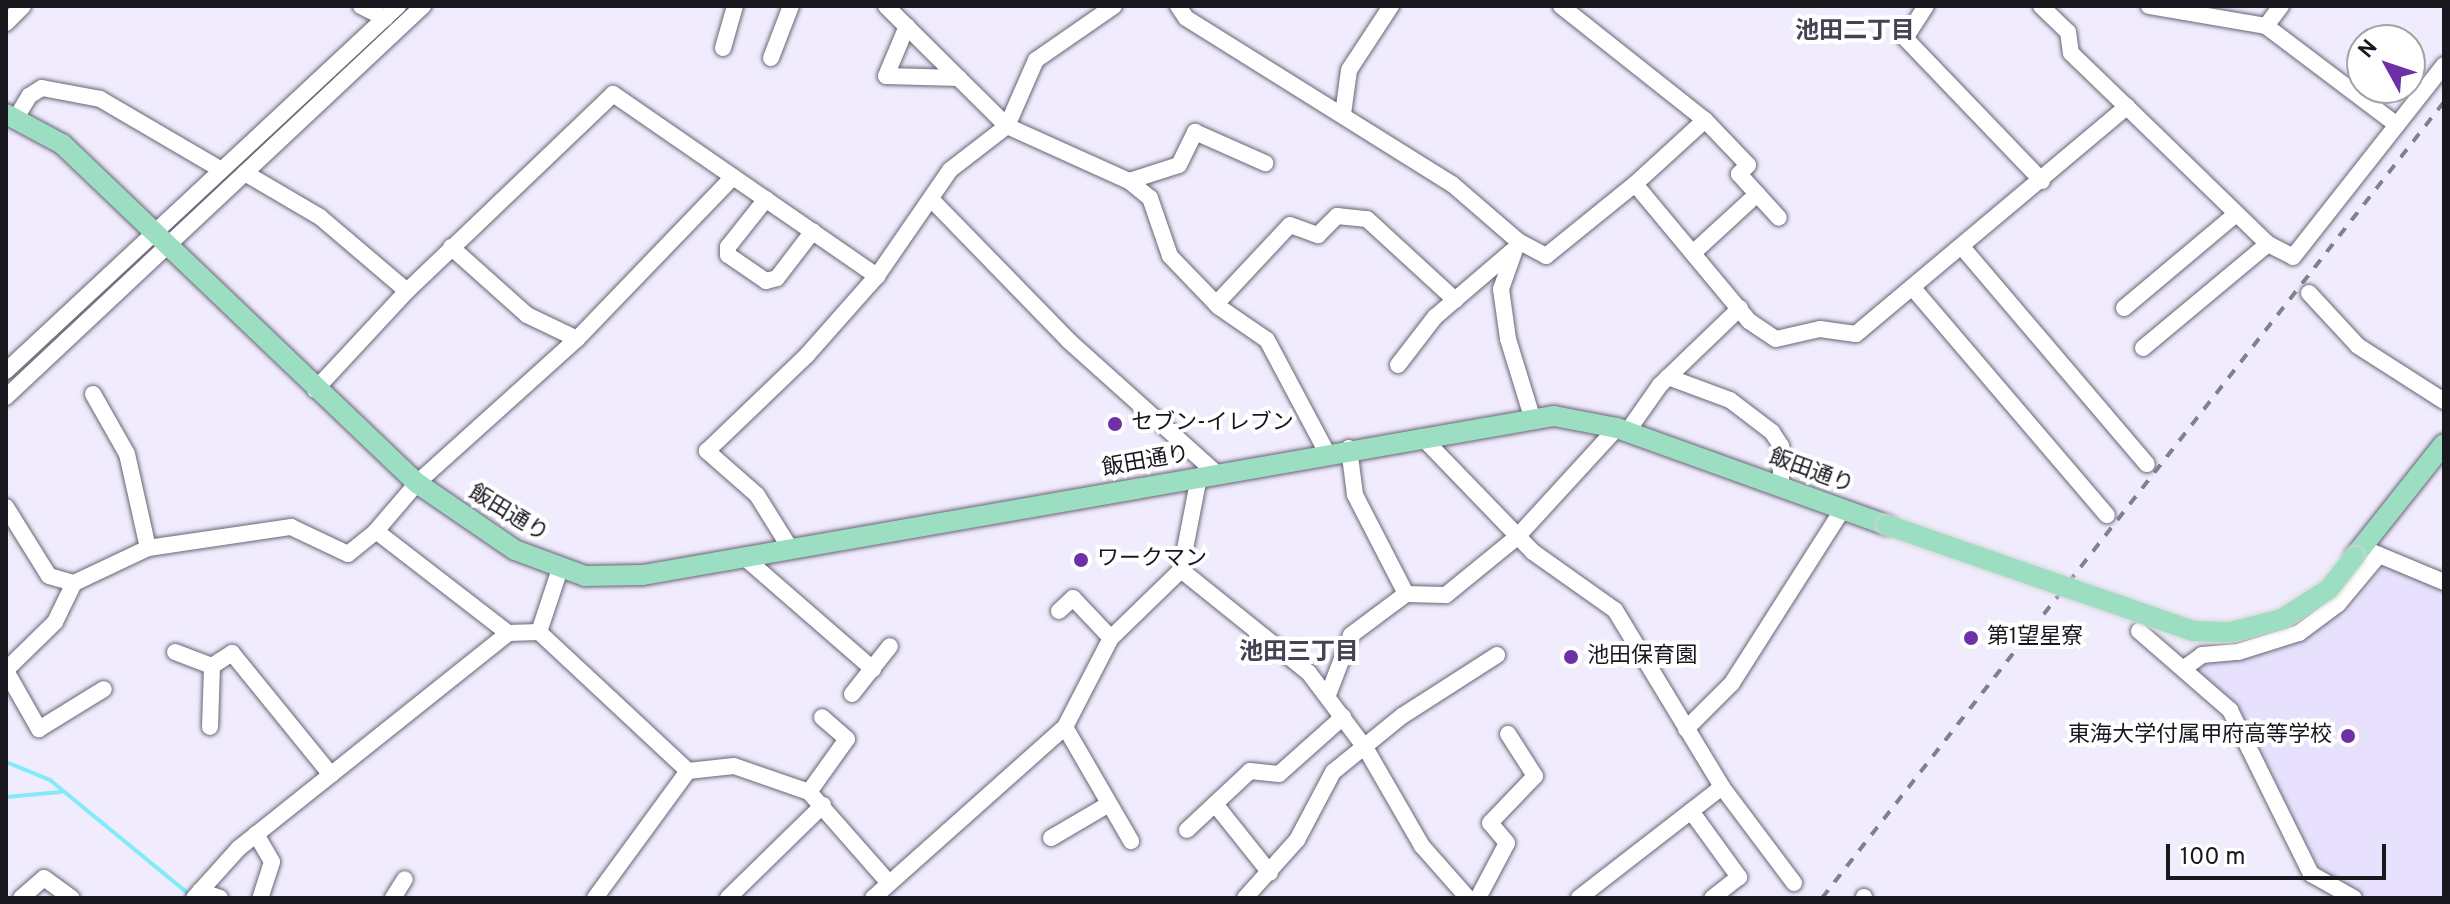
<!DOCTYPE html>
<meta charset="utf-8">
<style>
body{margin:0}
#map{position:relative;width:2450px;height:904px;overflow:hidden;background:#f0ecfd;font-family:Overpass,"Noto Sans JP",sans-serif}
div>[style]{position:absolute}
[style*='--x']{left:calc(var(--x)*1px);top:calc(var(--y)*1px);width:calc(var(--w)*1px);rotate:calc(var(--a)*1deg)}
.built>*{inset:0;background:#e7e1fd}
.stream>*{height:4px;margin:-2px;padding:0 2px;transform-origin:2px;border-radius:2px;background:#82eaf9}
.roads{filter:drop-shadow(0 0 2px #686475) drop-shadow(0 0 2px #686475)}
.minor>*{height:16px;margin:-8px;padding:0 8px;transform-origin:8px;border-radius:8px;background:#fff}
.major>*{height:20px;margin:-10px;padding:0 10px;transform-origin:10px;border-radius:10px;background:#9cdec2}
.rail>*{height:4px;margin-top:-2px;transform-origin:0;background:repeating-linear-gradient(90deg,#82808c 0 10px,transparent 0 20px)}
.bridges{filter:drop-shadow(0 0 2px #d5d5d6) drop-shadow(0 0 2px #d5d5d6)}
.major-bridge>*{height:20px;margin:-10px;padding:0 10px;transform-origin:10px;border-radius:10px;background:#9cdec2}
.dots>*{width:22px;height:22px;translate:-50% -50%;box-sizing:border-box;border:4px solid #fff;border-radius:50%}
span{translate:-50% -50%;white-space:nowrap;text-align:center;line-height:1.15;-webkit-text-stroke:8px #fff;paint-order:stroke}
.poi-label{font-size:22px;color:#18171e}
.left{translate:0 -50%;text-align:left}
.right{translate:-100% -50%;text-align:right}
.street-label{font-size:22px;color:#18171e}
.neighbourhood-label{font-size:24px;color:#464253;font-weight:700}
.frame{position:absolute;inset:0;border:8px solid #18171e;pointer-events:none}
.north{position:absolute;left:2346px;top:24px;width:80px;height:80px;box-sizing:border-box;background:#fff;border:2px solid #a3a2a5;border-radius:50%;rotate:310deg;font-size:22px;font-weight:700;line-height:32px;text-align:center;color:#18171e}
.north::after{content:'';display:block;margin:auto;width:28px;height:36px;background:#6e30a6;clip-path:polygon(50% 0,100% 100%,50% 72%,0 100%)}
.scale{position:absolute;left:2166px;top:844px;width:220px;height:36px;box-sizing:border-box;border:4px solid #18171e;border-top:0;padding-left:10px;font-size:24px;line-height:28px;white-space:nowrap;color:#18171e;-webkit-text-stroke:6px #fff;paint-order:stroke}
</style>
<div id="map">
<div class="built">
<i style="clip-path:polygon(2385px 565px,2444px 590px,2444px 898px,2369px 898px,2321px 871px,2233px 705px,2194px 673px,2204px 661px,2273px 652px,2339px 614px,2343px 618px)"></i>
</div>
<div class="stream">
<i style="--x:6;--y:762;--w:48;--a:22.2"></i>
<i style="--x:50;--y:780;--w:181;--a:39.4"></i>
<i style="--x:6;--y:797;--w:55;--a:-5.2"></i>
</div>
<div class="roads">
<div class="minor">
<i style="--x:361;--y:6;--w:27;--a:27"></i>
<i style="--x:886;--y:6;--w:170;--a:44.8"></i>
<i style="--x:1007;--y:126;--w:134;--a:24.3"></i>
<i style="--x:1129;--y:181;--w:27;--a:39"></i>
<i style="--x:1150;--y:198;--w:61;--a:71"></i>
<i style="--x:1170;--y:256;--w:71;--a:46.1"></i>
<i style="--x:1219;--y:307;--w:58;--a:34.5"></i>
<i style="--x:1267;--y:340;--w:128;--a:62"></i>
<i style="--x:1178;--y:6;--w:14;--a:56"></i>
<i style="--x:1186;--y:18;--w:314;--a:32"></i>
<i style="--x:1452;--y:184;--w:87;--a:40.8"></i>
<i style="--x:1518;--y:241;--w:51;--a:109.5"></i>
<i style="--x:1501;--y:289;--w:50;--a:82"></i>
<i style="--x:1508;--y:339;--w:82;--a:72.9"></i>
<i style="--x:1561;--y:6;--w:184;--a:38.4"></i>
<i style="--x:1705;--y:120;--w:95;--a:137.6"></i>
<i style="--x:1926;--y:6;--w:38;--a:123"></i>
<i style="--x:1905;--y:38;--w:198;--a:46.2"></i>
<i style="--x:2041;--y:6;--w:37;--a:44"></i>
<i style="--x:2068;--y:32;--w:21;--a:82"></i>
<i style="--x:2071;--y:53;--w:78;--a:44"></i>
<i style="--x:2149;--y:6;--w:119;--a:9.7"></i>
<i style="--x:2266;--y:26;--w:164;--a:37.1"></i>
<i style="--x:6;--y:23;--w:24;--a:-45"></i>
<i style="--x:907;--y:26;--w:54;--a:112.8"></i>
<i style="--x:886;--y:76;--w:73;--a:1.6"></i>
<i style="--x:2266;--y:26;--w:25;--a:-53"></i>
<i style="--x:723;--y:48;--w:44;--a:-74.1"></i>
<i style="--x:771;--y:58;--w:56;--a:-69"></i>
<i style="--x:1343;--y:114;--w:44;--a:-82.2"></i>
<i style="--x:1349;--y:70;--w:77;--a:-56.7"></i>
<i style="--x:16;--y:118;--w:26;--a:-59"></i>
<i style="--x:29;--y:96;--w:15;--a:-32"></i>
<i style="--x:42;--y:88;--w:59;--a:10.7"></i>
<i style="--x:100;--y:99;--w:139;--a:30.3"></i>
<i style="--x:1705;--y:120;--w:62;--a:46.3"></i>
<i style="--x:1748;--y:165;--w:13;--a:135"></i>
<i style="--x:1739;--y:174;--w:59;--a:47.7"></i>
<i style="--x:245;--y:173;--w:87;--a:30.4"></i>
<i style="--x:320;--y:217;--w:114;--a:40.4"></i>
<i style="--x:1129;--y:181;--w:52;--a:-17.7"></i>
<i style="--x:1179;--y:165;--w:37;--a:-64"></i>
<i style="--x:1195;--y:132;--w:77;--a:23.9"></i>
<i style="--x:766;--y:199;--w:61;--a:128.4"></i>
<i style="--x:728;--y:247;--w:8;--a:90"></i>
<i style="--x:728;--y:255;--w:46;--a:34.4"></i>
<i style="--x:766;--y:281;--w:11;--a:-15"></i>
<i style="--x:777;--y:278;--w:59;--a:-52.5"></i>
<i style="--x:931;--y:199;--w:198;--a:45.8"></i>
<i style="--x:1069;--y:341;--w:199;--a:41.9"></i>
<i style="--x:1518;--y:241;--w:32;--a:28"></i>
<i style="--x:1546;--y:256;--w:114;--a:-39"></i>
<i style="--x:1635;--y:184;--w:178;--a:50.2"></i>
<i style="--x:1749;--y:321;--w:32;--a:34"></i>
<i style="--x:1776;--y:339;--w:45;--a:-12.8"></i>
<i style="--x:1820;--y:329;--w:36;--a:8"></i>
<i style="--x:1856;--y:334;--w:354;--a:-40"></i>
<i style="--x:2127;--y:107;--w:197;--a:44.2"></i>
<i style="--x:2268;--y:244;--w:28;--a:27"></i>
<i style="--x:2293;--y:257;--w:244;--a:-51.8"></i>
<i style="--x:451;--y:247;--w:102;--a:41.8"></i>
<i style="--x:527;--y:315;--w:55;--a:25.6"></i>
<i style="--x:1962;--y:247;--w:285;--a:49.6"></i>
<i style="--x:1694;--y:252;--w:86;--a:-42.6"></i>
<i style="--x:1912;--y:287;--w:300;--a:49.5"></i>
<i style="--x:2309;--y:293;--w:72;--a:47.2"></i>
<i style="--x:2358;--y:346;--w:102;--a:32.6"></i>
<i style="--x:1216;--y:304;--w:108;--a:-46.9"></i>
<i style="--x:1290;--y:225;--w:30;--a:20"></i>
<i style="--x:1318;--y:235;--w:27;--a:-45"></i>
<i style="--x:1337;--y:216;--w:30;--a:6"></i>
<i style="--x:1367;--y:219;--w:120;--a:42.6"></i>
<i style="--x:2124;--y:308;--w:146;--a:-40"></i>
<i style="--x:2143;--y:348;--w:163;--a:-39.8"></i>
<i style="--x:1398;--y:365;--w:61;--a:-52.4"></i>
<i style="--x:1435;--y:317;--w:101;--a:-40.6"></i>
<i style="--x:6;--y:371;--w:536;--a:-42.96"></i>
<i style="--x:1668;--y:377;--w:66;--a:20.4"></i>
<i style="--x:1730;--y:400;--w:53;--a:37.3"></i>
<i style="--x:1772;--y:432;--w:17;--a:57"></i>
<i style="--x:1781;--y:446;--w:41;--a:90"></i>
<i style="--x:315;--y:390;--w:135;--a:-47.1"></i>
<i style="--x:407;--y:291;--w:285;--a:-43.7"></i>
<i style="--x:613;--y:94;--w:321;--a:34.6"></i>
<i style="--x:93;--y:394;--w:69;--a:60.5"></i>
<i style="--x:127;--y:454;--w:96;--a:77.4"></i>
<i style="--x:6;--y:397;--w:572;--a:-43.16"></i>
<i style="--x:1627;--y:432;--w:57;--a:-54.9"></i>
<i style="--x:1660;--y:385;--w:111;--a:-43.9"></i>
<i style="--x:1422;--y:437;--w:160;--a:46"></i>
<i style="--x:1533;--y:552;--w:100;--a:35.3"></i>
<i style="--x:1615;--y:610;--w:207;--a:58.8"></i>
<i style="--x:1722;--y:787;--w:181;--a:142.2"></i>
<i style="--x:1349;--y:448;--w:47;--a:82.7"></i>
<i style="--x:1355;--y:495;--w:111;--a:62.7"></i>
<i style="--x:1199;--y:477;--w:95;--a:101"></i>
<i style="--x:1181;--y:570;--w:164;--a:38.8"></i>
<i style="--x:1309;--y:673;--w:95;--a:53.1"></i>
<i style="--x:1366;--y:749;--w:112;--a:60"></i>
<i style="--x:1422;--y:846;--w:69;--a:48.5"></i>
<i style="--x:6;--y:507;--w:81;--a:58.1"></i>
<i style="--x:49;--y:576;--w:26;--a:16"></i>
<i style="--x:74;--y:583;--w:82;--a:-25.3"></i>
<i style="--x:148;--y:548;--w:145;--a:-8.4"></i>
<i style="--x:291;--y:527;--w:63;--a:25.3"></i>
<i style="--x:348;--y:554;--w:36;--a:-39"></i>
<i style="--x:376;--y:531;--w:167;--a:37.7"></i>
<i style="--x:376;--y:531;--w:63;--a:-49.5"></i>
<i style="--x:417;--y:483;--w:215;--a:-42"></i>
<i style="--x:577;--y:339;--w:225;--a:-46.1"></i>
<i style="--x:790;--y:548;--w:62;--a:-121.9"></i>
<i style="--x:757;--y:495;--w:67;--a:-138.7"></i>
<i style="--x:707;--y:451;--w:139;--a:-43.8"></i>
<i style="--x:807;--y:355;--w:106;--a:-48.5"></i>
<i style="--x:877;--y:276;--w:129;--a:-55.4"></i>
<i style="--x:950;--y:170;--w:72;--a:-37.7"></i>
<i style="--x:1007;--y:126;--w:72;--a:-66.3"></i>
<i style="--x:1036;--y:60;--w:95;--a:-34.7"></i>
<i style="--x:2372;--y:552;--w:78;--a:22.6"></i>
<i style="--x:744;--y:557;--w:171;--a:41"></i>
<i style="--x:1059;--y:611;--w:19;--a:-43"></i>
<i style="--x:1073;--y:598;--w:55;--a:46.5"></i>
<i style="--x:2139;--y:631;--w:121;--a:41"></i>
<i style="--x:2230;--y:710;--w:183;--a:63.7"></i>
<i style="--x:2311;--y:874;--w:49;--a:29.2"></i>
<i style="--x:539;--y:632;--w:66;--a:-71.6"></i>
<i style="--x:175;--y:652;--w:40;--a:21"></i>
<i style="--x:212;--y:666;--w:24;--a:-33"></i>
<i style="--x:232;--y:653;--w:157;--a:50.9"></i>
<i style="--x:2183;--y:669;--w:24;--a:-36"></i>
<i style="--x:2202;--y:655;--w:36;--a:-5"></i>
<i style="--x:2238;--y:652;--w:64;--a:-17.3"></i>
<i style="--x:2299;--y:633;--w:49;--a:-36.6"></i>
<i style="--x:2338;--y:604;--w:64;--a:-50.1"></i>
<i style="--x:6;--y:670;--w:69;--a:-44.4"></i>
<i style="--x:55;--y:622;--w:43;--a:-64"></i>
<i style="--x:6;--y:671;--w:67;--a:60.4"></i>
<i style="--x:39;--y:729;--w:76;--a:-31.6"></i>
<i style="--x:852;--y:694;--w:61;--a:-51.6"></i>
<i style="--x:1328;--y:695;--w:64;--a:-69"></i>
<i style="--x:1351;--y:635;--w:69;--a:-36.7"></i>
<i style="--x:1406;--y:594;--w:40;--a:1.4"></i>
<i style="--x:1446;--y:595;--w:92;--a:-39.2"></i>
<i style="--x:1517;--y:537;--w:148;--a:-47.5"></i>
<i style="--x:210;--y:727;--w:61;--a:-88.1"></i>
<i style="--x:1065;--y:727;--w:132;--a:59.9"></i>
<i style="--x:1686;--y:729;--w:65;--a:-45"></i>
<i style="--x:1732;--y:683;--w:206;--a:-57.5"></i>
<i style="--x:1722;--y:787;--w:120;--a:53.1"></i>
<i style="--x:809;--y:792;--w:65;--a:-54.4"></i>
<i style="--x:847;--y:739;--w:33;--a:-139"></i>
<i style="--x:1215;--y:804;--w:88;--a:51.4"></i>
<i style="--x:1691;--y:811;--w:82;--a:54"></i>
<i style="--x:1739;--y:877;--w:34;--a:142"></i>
<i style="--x:1187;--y:830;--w:86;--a:-43.1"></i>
<i style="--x:1250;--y:771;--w:29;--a:6"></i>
<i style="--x:1279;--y:774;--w:86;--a:-41.7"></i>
<i style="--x:256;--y:834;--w:32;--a:60"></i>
<i style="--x:272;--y:862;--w:38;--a:108"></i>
<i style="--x:1051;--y:838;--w:67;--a:-30.4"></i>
<i style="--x:200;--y:891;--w:21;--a:19"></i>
<i style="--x:21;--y:898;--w:30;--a:-41"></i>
<i style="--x:44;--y:878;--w:34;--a:36"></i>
<i style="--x:194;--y:898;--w:67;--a:-48"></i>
<i style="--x:239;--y:848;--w:344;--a:-38.6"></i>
<i style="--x:508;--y:633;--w:31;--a:-2"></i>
<i style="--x:539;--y:632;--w:204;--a:43"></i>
<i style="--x:393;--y:898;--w:22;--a:-58"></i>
<i style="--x:595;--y:898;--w:157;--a:-53.8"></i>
<i style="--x:688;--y:771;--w:46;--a:-6.2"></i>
<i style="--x:734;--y:766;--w:79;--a:19.1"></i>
<i style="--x:809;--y:792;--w:121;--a:48.7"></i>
<i style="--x:728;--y:898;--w:133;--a:-44.4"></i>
<i style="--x:873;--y:898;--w:257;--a:-41.7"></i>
<i style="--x:1065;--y:727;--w:100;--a:-62.7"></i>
<i style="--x:1111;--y:638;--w:98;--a:-44.2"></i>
<i style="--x:1245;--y:898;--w:78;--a:-48.1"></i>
<i style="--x:1297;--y:840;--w:77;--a:-62.1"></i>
<i style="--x:1333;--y:772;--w:89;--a:-39.1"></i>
<i style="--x:1402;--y:716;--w:113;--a:-32.7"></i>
<i style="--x:1478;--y:898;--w:62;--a:-62.2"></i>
<i style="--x:1507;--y:843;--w:26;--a:-130"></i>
<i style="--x:1490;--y:823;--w:65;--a:-46.2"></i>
<i style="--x:1535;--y:776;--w:50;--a:-122.7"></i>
<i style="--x:1864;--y:898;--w:1;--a:-90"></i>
</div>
<div class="major">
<i style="--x:6;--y:114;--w:64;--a:28.2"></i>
<i style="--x:62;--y:144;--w:491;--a:43.7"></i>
<i style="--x:417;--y:483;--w:119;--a:34.4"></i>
<i style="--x:515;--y:550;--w:75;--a:20.4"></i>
<i style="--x:585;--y:576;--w:58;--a:-1"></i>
<i style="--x:643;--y:575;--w:925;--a:-9.9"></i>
<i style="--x:1554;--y:416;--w:64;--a:10.8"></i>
<i style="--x:1617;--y:428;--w:287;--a:19.8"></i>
<i style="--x:2354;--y:557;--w:144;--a:-51.5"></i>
</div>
</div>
<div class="rail">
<i style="--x:1822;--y:898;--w:1010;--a:-52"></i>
</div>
<div class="bridges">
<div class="major-bridge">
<i style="--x:1887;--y:525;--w:324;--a:19.1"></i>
<i style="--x:2193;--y:631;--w:38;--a:2"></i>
<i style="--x:2231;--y:632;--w:53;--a:-14.3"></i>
<i style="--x:2282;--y:619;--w:56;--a:-32.6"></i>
<i style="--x:2329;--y:589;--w:41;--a:-52"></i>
</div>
</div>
<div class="dots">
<i style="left:1115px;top:424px;background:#6e30a6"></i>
<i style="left:1081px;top:560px;background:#6e30a6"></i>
<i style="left:1971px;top:638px;background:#6e30a6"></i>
<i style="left:1571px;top:657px;background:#6e30a6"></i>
<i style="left:2348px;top:736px;background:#6e30a6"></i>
</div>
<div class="poi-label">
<span class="left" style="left:1131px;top:424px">セブン-イレブン</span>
<span class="left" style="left:1097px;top:560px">ワークマン</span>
<span class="left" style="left:1987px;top:638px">第1望星寮</span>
<span class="left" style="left:1587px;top:657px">池田保育園</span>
<span class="right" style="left:2332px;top:736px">東海大学付属甲府高等学校</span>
</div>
<div class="street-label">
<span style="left:1146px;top:462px;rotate:-10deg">飯田通り</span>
<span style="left:1811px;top:472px;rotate:20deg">飯田通り</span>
<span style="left:508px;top:514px;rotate:31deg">飯田通り</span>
</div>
<div class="neighbourhood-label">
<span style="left:1855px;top:33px">池田二丁目</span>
<span style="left:1299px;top:654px">池田三丁目</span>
</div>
<div class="frame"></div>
<div class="north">N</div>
<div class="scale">100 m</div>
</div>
